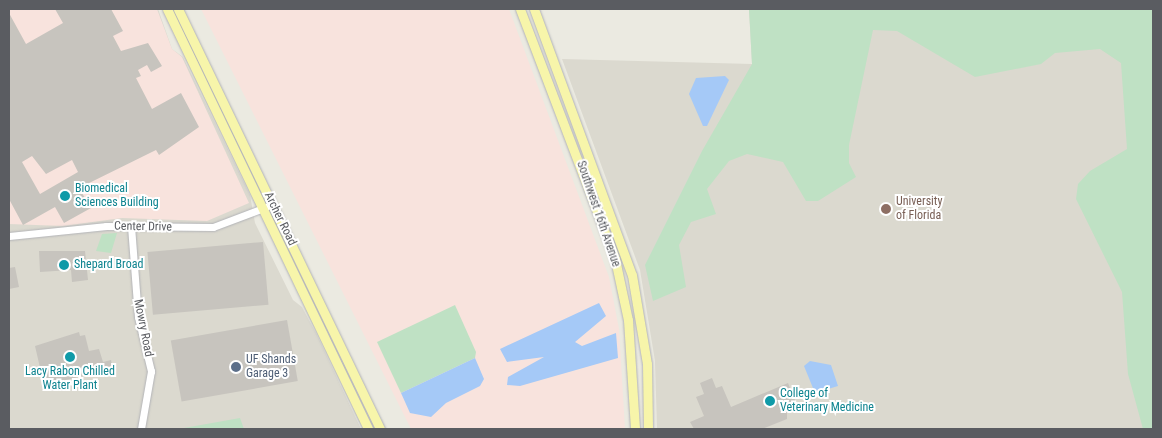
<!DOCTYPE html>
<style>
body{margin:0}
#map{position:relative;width:1162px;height:438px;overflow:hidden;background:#ebeae1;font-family:"Roboto Condensed",sans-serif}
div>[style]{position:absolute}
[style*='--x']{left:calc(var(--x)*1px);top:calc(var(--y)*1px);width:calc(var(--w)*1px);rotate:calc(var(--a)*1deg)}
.education>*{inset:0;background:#dbd9cf}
.medical>*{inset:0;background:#f8e3dd}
.green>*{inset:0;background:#bfe1c4}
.water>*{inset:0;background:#a5c9f7}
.building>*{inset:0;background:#c7c4be;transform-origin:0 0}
.roads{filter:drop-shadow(0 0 1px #b2b3b7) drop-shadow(0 0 1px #b2b3b7)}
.minor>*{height:7px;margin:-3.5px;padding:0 3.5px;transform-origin:3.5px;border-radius:3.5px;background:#fff}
.major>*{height:9px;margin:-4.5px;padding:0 4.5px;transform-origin:4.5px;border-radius:4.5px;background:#f7f5aa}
.dots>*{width:14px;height:14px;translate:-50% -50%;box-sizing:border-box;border:2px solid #fff;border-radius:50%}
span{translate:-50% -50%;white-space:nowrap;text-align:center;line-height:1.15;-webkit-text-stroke:4px #fff;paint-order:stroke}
.culture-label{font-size:12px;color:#0d838f}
.left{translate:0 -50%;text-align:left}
.education-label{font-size:12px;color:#785e54}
.street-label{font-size:12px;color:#5a5c61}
.service-label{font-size:12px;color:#4e5e75}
.frame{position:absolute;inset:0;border:10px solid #5a5c61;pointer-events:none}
</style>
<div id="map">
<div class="education">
<i style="clip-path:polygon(9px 9px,158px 9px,172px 49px,183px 57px,250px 195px,255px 223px,293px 300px,302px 307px,317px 335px,361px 429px,9px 429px)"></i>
<i style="clip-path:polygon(749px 9px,1153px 9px,1153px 429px,657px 429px,655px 361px,640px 270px,562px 59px,752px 64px)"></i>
</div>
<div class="medical">
<i style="clip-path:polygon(9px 9px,157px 9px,172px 49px,182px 57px,249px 203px,207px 221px,122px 218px,63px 226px,9px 224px)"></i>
<i style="clip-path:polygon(201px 9px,509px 9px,609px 277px,619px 329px,625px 429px,411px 429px)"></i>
</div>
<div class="green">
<i style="clip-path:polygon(749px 9px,1153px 9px,1153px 429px,1143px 429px,1128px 374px,1122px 292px,1076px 199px,1078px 184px,1090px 171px,1127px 149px,1121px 63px,1100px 49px,1055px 53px,1041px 64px,975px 77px,897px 31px,873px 30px,849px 145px,849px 163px,856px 177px,818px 201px,806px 201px,783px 162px,747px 154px,729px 161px,707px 189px,716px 214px,691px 222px,679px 245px,686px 287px,653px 301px,645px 265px,702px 151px,752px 64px)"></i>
<i style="clip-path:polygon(117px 233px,111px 253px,96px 251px,102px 234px)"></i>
<i style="clip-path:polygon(455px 305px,476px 352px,475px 358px,401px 393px,377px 342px)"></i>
<i style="clip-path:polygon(240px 418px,244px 429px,146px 429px,184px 428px)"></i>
</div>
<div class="water">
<i style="clip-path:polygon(725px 76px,729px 80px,707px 126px,703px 126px,689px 94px,696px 78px)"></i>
<i style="clip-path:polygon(599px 303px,606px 316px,575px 342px,582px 346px,616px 333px,618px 358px,520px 386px,507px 385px,508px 377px,544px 357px,507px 362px,500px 349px)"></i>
<i style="clip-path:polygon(475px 358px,484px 379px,480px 386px,446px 403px,431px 417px,410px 413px,401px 393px)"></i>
<i style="clip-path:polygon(810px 361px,831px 365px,838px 386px,815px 393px,804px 366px)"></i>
</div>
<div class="building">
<i style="clip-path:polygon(evenodd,55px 9px,111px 9px,123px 31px,113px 36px,121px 51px,148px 43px,162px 66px,151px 72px,147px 65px,138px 70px,141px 76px,136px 78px,152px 109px,181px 93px,199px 127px,159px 155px,156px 150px,79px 188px,91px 208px,64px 223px,55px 207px,23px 225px,9px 199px,9px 13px,26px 44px,63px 23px,55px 9px,32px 156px,46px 174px,72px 160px,78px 172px,40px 194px,22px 162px,32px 156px)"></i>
<i style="left:263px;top:242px;width:63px;height:116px;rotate:85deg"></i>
<i style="clip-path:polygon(39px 251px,85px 251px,88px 280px,72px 282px,71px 270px,40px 272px)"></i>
<i style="clip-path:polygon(15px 267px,19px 287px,9px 289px,9px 268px)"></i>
<i style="left:287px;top:320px;width:62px;height:118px;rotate:80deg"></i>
<i style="clip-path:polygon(79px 332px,80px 336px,85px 335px,89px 351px,99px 349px,103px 362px,111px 360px,113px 369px,44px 385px,35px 346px)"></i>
<i style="clip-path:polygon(712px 378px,716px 388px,722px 386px,731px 407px,788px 383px,797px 405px,787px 410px,787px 419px,762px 429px,694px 429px,690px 422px,704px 416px,696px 397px,704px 394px,700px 383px)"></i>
</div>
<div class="roads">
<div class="minor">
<i style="--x:131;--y:226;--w:91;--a:85.6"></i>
<i style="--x:138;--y:317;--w:56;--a:76.5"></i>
<i style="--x:151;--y:371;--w:59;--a:99.8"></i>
<i style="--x:9;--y:236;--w:98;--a:-5.9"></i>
<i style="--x:106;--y:226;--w:107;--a:0.5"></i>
<i style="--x:213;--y:227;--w:57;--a:-20.7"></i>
</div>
<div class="major">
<i style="--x:167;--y:9;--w:466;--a:64.4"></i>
<i style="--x:178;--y:9;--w:466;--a:64.3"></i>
<i style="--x:520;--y:9;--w:267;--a:69.2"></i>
<i style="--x:615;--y:259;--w:62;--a:78"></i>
<i style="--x:628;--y:320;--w:109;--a:86.3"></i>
<i style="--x:534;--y:9;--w:283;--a:69.8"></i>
<i style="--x:632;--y:275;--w:90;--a:80.4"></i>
<i style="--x:647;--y:364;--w:65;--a:89.1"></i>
</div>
</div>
<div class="dots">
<i style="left:65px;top:196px;background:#0f9aa8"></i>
<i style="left:886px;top:209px;background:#8d6e63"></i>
<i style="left:64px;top:265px;background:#0f9aa8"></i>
<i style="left:70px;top:357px;background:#0f9aa8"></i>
<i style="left:236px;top:367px;background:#5c6f8a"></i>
<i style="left:770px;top:401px;background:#0f9aa8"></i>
</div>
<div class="culture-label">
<span class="left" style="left:75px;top:196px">Biomedical<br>Sciences Building</span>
<span class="left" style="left:74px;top:265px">Shepard Broad</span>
<span style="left:70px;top:379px">Lacy Rabon Chilled<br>Water Plant</span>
<span class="left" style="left:780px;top:401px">College of<br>Veterinary Medicine</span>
</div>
<div class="education-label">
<span class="left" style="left:896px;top:209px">University<br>of Florida</span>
</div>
<div class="street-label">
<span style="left:598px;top:214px;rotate:71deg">Southwest 16th Avenue</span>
<span style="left:280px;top:219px;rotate:64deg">Archer Road</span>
<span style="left:143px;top:227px;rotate:1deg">Center Drive</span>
<span style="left:143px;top:328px;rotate:79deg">Mowry Road</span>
</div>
<div class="service-label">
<span class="left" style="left:246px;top:367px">UF Shands<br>Garage 3</span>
</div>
<div class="frame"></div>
</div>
